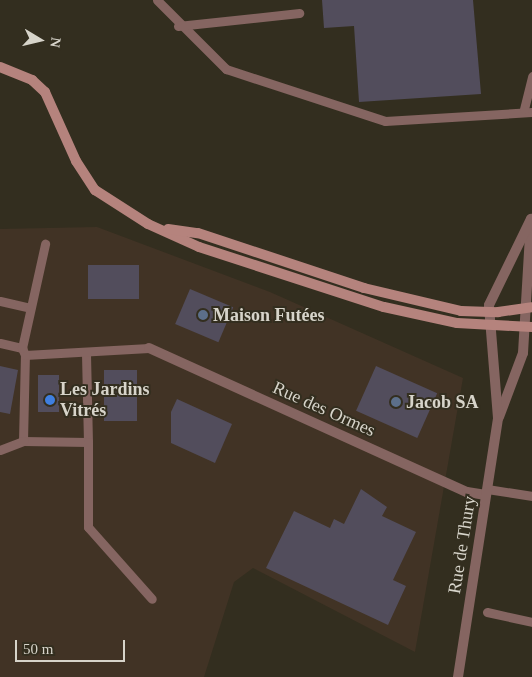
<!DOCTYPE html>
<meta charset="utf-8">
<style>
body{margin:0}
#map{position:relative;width:532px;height:677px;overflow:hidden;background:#332e1f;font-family:Georgia,serif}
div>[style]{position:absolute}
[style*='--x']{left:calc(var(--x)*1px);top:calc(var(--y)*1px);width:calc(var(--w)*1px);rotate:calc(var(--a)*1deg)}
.commercial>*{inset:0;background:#413325}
.building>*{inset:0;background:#524d5c;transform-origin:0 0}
.lane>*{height:9px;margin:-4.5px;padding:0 4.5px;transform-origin:4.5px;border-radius:4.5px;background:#856561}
.street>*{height:10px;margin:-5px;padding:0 5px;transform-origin:5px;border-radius:5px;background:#856561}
.secondary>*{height:10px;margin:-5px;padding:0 5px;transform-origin:5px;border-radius:5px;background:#b5837d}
.dots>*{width:14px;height:14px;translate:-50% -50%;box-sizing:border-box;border:2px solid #332e1f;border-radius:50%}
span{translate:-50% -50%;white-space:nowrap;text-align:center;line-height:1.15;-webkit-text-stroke:4px #332e1f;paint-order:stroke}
.poi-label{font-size:18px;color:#d7d4ca;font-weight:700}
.left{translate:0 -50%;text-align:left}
.street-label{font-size:18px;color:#d7d4ca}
.north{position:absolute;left:15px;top:15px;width:50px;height:50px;-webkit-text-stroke:4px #332e1f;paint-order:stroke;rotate:99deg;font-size:14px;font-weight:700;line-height:20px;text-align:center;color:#d7d4ca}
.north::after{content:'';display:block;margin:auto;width:18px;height:22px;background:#d7d4ca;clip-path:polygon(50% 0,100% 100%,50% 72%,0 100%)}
.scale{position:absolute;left:15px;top:640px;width:110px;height:22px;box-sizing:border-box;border:2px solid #d7d4ca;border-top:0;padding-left:6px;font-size:15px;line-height:18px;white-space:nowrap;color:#d7d4ca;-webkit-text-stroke:4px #332e1f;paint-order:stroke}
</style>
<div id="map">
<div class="commercial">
<i style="clip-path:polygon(97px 227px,270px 292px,463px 378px,415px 652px,253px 568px,234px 582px,204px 677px,0 677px,0 229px)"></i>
</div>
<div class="building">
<i style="clip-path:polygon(322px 0,473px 0,481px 94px,359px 102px,354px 26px,324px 28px)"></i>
<i style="left:88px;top:265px;width:51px;height:34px"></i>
<i style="left:190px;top:289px;width:47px;height:38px;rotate:23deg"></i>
<i style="clip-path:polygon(0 366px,18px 370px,10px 414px,0 412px)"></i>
<i style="left:376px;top:366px;width:67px;height:49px;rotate:24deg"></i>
<i style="left:104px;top:370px;width:33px;height:51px"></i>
<i style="left:38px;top:375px;width:21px;height:37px"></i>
<i style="clip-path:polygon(177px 399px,232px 424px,215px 463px,171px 443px,171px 412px)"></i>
<i style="clip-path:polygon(361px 489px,387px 507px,382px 516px,416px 532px,393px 580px,406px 586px,388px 625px,266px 568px,294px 511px,330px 528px,334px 519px,344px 524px)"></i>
</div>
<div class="lane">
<i style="--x:157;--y:0;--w:98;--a:45"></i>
<i style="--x:226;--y:69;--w:167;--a:18.1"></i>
<i style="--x:385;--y:121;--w:147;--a:-3.5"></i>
<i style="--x:178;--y:26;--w:122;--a:-6.1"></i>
<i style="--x:524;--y:109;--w:34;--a:-76"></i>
<i style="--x:0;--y:301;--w:31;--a:13"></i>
<i style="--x:0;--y:343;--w:23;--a:13"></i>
<i style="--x:86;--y:354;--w:88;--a:88.7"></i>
<i style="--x:88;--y:442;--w:65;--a:-179.1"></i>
<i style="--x:23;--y:441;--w:86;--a:-88.7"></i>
<i style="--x:25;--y:355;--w:124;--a:-3.2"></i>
<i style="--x:25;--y:355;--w:8;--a:-113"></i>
<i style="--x:22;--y:348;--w:107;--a:-77.5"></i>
<i style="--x:88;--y:442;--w:85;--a:90"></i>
<i style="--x:88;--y:527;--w:96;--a:48.4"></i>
<i style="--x:0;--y:450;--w:25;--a:-21"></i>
<i style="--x:487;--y:489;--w:46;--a:8.8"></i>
<i style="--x:487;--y:612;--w:46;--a:12.5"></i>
</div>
<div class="street">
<i style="--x:149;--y:348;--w:349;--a:24.4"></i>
<i style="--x:467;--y:492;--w:19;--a:9"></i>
<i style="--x:499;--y:417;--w:68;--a:-69.4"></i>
<i style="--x:523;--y:353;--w:134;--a:-86.6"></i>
<i style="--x:458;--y:677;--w:262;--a:-81.2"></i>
<i style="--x:498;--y:418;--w:113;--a:-94.6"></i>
<i style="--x:489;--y:305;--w:96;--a:-64"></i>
</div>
<div class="secondary">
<i style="--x:0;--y:67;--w:35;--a:22"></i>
<i style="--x:32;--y:80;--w:18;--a:43"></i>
<i style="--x:45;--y:92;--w:76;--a:65.8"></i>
<i style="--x:76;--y:161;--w:35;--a:57"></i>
<i style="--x:95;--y:190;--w:63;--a:32.7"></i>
<i style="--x:148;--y:224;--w:56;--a:24.3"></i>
<i style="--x:199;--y:247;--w:194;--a:18"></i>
<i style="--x:384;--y:307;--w:75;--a:12.4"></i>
<i style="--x:457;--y:323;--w:75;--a:3.1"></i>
<i style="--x:168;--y:229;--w:30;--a:8"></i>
<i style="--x:198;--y:233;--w:175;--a:18.3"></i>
<i style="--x:364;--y:288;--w:100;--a:13.3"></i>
<i style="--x:461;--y:311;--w:37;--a:2"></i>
<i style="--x:498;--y:312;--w:34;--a:-8"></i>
</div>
<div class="dots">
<i style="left:203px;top:315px;background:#5c6f8a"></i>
<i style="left:50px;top:400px;background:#3f7fe0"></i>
<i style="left:396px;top:402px;background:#5c6f8a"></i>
</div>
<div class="poi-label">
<span class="left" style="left:213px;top:315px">Maison Futées</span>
<span class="left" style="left:60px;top:400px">Les Jardins<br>Vitrés</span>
<span class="left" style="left:406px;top:402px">Jacob SA</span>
</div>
<div class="street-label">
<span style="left:324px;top:409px;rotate:24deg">Rue des Ormes</span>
<span style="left:462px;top:545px;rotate:-81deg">Rue de Thury</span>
</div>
<div class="north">N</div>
<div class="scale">50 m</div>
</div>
